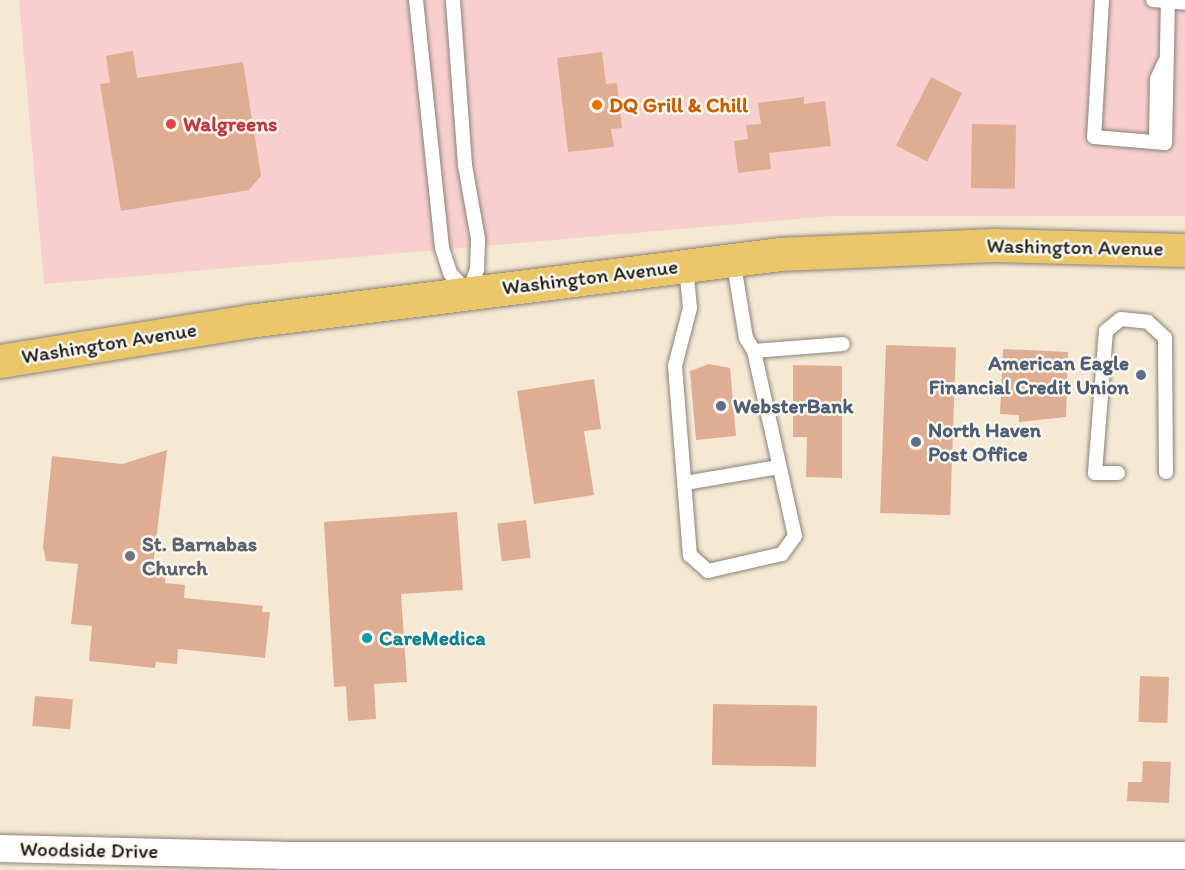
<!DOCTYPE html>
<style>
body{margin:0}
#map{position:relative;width:1185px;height:870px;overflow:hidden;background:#f6e9d4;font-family:Itim,sans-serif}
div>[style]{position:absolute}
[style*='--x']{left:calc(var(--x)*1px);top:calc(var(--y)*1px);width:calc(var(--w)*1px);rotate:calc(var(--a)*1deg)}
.built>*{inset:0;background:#f7d0cd}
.building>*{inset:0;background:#dead94;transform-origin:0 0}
.roads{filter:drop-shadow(0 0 2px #898278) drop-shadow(0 0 2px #898278)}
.service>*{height:14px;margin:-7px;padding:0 7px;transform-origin:7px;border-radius:7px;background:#fff}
.minor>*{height:27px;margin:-13.5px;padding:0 13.5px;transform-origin:13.5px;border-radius:13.5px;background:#fff}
.primary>*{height:33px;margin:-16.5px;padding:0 16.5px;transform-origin:16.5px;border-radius:16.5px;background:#ebc669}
.dots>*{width:16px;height:16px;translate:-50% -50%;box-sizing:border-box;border:3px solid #fbf7ec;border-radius:50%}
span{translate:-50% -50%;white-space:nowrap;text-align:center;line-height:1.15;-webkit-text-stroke:5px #fbf7ec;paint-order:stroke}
.food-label{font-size:21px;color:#c56008;font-weight:700}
.left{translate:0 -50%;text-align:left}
.health-label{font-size:21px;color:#be3a42;font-weight:700}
.street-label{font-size:21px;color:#1c1c1c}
.service-label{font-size:21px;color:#4e5e75;font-weight:700}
.right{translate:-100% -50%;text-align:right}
.worship-label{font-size:21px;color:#5b616d;font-weight:700}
.culture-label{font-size:21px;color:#0d838f;font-weight:700}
</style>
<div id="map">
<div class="built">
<i style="clip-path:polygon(19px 0,1185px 0,1185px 216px,831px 216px,44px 284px)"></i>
</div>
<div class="building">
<i style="clip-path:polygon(133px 51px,137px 78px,243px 62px,261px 176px,249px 190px,121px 211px,100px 84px,110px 83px,106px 56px)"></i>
<i style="clip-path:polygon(602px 52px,606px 84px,617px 83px,622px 128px,611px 129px,614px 147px,568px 152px,557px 58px)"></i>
<i style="left:931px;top:77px;width:35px;height:77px;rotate:27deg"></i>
<i style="clip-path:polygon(804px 97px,804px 104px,825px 101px,831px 146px,769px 153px,771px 169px,738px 173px,734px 141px,748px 139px,746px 125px,761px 124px,758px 103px)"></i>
<i style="left:972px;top:124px;width:44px;height:64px;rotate:1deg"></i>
<i style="left:886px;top:345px;width:70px;height:168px;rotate:2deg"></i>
<i style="clip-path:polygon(1003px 349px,1068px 352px,1066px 417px,1019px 422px,1019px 415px,1000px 414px)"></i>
<i style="clip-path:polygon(709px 364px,730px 368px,736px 436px,696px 440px,690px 371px)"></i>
<i style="clip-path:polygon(793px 365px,842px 366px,842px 478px,806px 477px,807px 437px,793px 437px)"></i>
<i style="clip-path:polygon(594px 379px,601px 429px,584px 431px,594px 495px,534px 504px,517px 391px)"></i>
<i style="clip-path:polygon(167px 450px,152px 573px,166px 574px,165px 583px,185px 585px,184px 598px,263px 606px,262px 612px,270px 612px,265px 658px,178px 649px,177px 664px,156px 662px,155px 668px,89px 661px,92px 626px,71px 624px,78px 564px,46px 561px,43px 547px,52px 456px,122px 464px)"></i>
<i style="clip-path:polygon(457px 512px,463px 590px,401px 594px,407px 682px,374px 684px,376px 719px,348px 721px,346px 686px,334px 687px,324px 522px)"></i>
<i style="left:526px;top:520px;width:38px;height:29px;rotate:83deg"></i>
<i style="left:1140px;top:676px;width:29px;height:46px;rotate:2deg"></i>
<i style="left:35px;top:696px;width:38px;height:30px;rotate:5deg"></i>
<i style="left:713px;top:704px;width:104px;height:61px;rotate:1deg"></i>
<i style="clip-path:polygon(1143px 761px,1171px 762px,1169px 803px,1127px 801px,1128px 782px,1142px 782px)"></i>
</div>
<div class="roads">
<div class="service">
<i style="--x:416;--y:0;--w:249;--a:84"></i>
<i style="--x:442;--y:248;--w:26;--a:72"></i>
<i style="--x:450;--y:273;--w:27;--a:48"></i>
<i style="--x:468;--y:293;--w:26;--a:-69"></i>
<i style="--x:477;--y:269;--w:30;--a:-88"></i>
<i style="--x:478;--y:239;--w:75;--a:-100"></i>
<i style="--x:465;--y:165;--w:165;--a:-94.2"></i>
<i style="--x:1102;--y:0;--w:137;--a:93.3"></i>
<i style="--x:1094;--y:137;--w:71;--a:4.8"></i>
<i style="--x:1165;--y:143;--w:141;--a:-88.8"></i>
<i style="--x:1153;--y:0;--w:32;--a:5"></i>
<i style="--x:1156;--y:142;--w:63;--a:-89.1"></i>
<i style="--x:1157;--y:79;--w:19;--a:-65"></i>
<i style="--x:686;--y:266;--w:42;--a:84.6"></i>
<i style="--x:690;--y:308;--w:60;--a:104.5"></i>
<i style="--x:675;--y:366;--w:190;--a:85.5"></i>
<i style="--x:690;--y:555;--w:24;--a:42"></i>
<i style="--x:708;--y:571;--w:76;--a:-12.9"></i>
<i style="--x:782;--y:554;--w:22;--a:-54"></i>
<i style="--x:795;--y:536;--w:189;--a:-102.5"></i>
<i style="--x:754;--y:351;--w:15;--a:-122"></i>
<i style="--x:746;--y:338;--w:80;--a:-99.3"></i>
<i style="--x:754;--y:351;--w:89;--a:-4.5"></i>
<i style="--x:1118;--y:473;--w:23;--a:180"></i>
<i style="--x:1095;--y:473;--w:142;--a:-85.6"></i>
<i style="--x:1106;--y:331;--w:19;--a:-39"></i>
<i style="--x:1121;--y:319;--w:27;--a:6"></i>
<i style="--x:1148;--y:322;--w:23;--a:43"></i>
<i style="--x:1165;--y:338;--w:134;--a:89.6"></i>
<i style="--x:685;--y:483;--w:95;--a:-9.7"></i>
</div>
<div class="minor">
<i style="--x:0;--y:848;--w:281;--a:1.4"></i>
<i style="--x:281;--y:855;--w:904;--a:0"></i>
</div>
<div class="primary">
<i style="--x:0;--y:361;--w:252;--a:-9.1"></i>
<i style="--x:249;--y:321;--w:535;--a:-7.19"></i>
<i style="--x:780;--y:254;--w:214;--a:-2.4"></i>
<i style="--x:994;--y:245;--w:191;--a:1.5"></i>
</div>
</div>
<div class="dots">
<i style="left:597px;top:105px;background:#e8710a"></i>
<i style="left:171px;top:124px;background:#e0444e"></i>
<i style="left:1141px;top:375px;background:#5c6f8a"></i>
<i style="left:721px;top:406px;background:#5c6f8a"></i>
<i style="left:916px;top:442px;background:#5c6f8a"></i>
<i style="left:130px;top:556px;background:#6b7280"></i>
<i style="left:367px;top:638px;background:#0f9aa8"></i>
</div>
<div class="food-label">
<span class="left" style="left:609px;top:105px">DQ Grill &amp; Chill</span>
</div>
<div class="health-label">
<span class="left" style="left:183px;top:124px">Walgreens</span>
</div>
<div class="street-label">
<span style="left:1075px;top:247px;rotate:1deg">Washington Avenue</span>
<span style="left:590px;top:277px;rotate:-7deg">Washington Avenue</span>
<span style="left:109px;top:343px;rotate:-9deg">Washington Avenue</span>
<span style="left:89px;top:850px;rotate:1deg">Woodside Drive</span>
</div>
<div class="service-label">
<span class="right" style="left:1129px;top:375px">American Eagle<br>Financial Credit Union</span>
<span class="left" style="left:733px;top:406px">WebsterBank</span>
<span class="left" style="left:928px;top:442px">North Haven<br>Post Office</span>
</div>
<div class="worship-label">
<span class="left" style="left:142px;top:556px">St. Barnabas<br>Church</span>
</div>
<div class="culture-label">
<span class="left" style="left:379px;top:638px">CareMedica</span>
</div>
</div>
